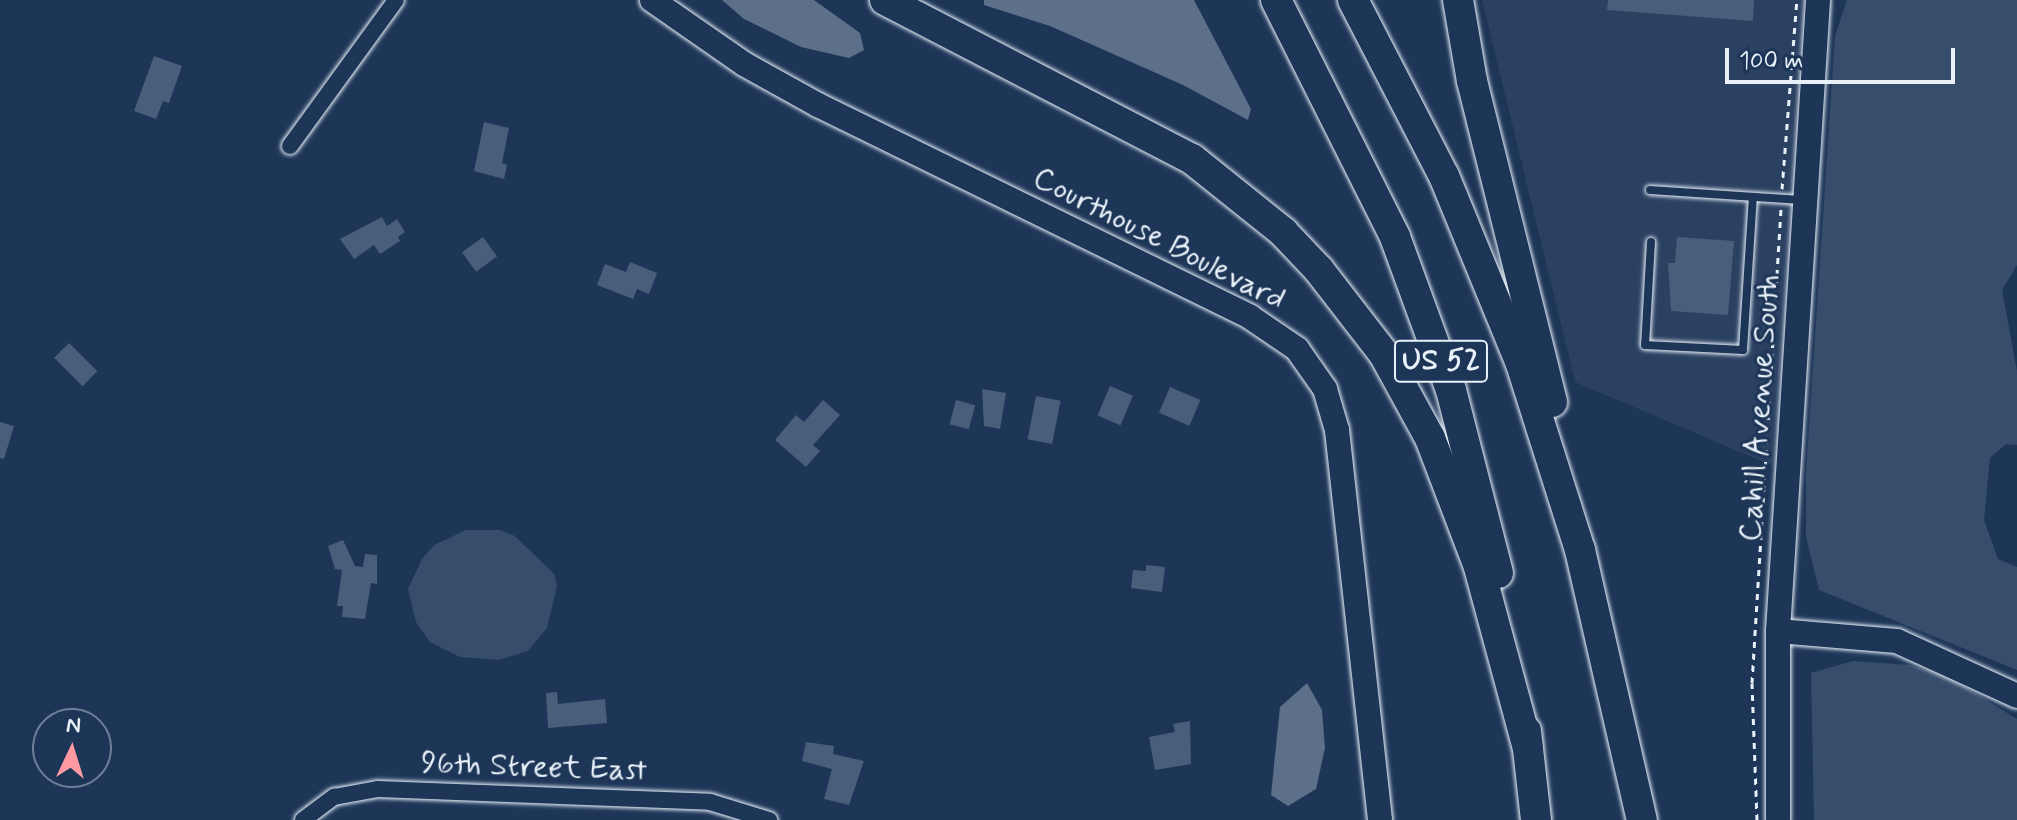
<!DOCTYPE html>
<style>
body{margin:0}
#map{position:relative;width:2017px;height:820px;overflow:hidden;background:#1d3557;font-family:Mynerve,sans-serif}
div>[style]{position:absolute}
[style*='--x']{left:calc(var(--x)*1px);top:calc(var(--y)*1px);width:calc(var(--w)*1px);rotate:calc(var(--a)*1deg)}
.built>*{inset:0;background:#2a4162}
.green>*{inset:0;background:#374d6c}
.water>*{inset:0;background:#5d7089}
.building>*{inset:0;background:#495e7a;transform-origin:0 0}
.path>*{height:3px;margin-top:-1.5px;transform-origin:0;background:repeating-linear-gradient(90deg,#e8f1f8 0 6px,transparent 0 12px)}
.roads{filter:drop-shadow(0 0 2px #e8f1f8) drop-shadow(0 0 2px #e8f1f8)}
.lane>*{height:8px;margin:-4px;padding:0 4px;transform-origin:4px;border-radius:4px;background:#1d3557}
.street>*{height:16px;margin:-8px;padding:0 8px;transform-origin:8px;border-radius:8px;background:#1d3557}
.secondary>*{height:24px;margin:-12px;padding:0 12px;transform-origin:12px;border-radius:12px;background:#1d3557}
.highway>*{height:30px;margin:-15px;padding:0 15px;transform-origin:15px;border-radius:15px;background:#1d3557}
span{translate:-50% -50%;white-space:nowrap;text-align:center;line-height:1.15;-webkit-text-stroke:6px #1d3557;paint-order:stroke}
.shield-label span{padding:2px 6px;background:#1d3557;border:2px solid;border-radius:6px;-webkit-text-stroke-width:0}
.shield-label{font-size:30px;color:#e8f1f8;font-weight:700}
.street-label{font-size:32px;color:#e8f1f8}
.north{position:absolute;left:32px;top:708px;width:80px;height:80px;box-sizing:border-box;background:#1d3557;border:2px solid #6e8097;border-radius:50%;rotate:4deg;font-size:22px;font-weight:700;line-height:32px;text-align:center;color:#e8f1f8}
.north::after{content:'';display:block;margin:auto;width:28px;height:36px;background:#ff9aa2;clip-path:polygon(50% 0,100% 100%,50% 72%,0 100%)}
.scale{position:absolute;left:1725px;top:48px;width:230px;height:36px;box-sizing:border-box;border:4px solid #e8f1f8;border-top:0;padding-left:10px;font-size:24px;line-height:28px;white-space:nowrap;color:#e8f1f8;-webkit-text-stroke:6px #1d3557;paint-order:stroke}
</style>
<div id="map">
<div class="built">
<i style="clip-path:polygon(1482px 0,1804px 0,1773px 466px,1575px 382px)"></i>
</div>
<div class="green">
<i style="clip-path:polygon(1847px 0,2017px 0,2017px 265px,2002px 290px,2017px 371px,2017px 445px,2006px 444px,1990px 458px,1984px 520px,1998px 559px,2017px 567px,2017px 670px,1819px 590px,1806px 537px,1806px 474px,1835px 36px)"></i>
<i style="clip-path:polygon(466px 530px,500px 530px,515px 536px,554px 574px,557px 586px,547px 628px,528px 651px,498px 660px,460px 657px,430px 642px,416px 622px,408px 589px,422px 559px,434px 545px)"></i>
<i style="clip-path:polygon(1853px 661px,1910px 665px,1947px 676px,2017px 719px,2017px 820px,1814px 820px,1811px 673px)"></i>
</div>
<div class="water">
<i style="clip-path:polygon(722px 0,814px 0,860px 33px,864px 50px,849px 58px,801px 47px,744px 19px)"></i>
<i style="clip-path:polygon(984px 0,1194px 0,1251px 109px,1248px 120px,1183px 85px,1050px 26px,984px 5px)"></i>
<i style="clip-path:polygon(1307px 683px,1322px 710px,1325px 748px,1316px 789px,1288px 806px,1271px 795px,1280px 707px)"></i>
</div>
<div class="building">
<i style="clip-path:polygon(1608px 0,1754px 0,1753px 21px,1607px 10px)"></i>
<i style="clip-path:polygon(154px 56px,182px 66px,169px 103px,163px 101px,156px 119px,134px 111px)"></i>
<i style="clip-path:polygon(484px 122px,509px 128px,502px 163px,507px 165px,504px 179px,474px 171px)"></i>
<i style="clip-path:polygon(382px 217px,387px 226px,397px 219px,405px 232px,398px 237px,400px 241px,380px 254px,374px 245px,354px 259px,340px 239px)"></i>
<i style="left:483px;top:237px;width:24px;height:26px;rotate:54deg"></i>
<i style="clip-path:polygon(1677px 237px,1734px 241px,1728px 315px,1671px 311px,1668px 263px,1675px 263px)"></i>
<i style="clip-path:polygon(630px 262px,657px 273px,649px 294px,637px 289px,633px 299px,597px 285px,605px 264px,626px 272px)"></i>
<i style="left:69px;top:343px;width:40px;height:21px;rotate:45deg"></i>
<i style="left:1110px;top:386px;width:25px;height:32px;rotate:23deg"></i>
<i style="left:1170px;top:387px;width:33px;height:28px;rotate:23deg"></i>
<i style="clip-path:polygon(982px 389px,1006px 393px,1000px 429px,984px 426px)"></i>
<i style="left:1036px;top:396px;width:25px;height:44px;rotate:11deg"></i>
<i style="clip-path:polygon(823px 400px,840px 415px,813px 445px,820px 451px,806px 467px,775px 440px,796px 415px,804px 422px)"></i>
<i style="left:956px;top:400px;width:20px;height:25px;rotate:15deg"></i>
<i style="clip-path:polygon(0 422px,14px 426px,4px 459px,0 458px)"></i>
<i style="clip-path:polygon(343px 540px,355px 566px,363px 567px,365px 554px,377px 555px,377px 584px,371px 583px,365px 619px,342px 617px,343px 606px,337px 606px,342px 570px,335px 569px,328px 546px)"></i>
<i style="clip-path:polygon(1146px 565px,1165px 567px,1162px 592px,1131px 588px,1133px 570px,1146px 571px)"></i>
<i style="clip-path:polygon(557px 692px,558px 704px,605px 699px,607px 723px,548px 728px,546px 693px)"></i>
<i style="clip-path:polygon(1190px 721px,1191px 764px,1155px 770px,1149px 737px,1175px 732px,1173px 724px)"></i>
<i style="clip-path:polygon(96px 735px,103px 736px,99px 761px,96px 761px)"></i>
<i style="clip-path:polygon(806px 742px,834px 746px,833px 754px,864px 761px,849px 805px,824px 799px,832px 769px,802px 761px)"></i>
</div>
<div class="path">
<i style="--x:1782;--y:189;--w:190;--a:-85.5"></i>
<i style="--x:1757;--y:820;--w:137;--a:-92.1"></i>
<i style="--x:1752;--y:683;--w:475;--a:-86.5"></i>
</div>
<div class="roads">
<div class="lane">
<i style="--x:1650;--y:190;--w:151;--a:3.8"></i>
<i style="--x:1651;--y:242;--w:103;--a:93.3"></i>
<i style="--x:1645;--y:345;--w:98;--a:2.9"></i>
<i style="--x:1743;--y:350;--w:153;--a:-86.3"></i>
</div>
<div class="street">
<i style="--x:290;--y:146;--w:180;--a:-54"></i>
<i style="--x:303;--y:820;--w:39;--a:-37"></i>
<i style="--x:334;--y:797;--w:45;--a:-10.3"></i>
<i style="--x:378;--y:789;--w:332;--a:2.2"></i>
<i style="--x:710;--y:802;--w:62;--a:17"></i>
</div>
<div class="secondary">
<i style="--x:652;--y:0;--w:112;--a:34.8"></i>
<i style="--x:744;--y:64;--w:85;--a:29"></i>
<i style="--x:818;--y:105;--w:481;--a:26.1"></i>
<i style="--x:1250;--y:317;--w:57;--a:34.2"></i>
<i style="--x:1297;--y:349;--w:49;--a:55"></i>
<i style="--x:1325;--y:389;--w:43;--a:73.7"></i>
<i style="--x:1337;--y:430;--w:392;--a:83.7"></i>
<i style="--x:1778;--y:631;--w:119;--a:4.8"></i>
<i style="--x:1897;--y:641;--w:132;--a:24.6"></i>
<i style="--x:1778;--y:820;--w:189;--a:-90"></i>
<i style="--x:1778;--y:631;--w:632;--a:-86.37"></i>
</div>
<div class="highway">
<i style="--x:885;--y:0;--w:346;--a:27.4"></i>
<i style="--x:1192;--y:159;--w:117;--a:38.7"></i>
<i style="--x:1283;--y:232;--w:52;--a:46.5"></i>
<i style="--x:1319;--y:270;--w:106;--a:52.3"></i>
<i style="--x:1384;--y:354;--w:96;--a:61.3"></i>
<i style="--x:1430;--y:438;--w:138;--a:69.2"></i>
<i style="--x:1479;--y:567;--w:188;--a:74.9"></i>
<i style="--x:1276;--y:0;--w:265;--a:63.3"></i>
<i style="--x:1395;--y:237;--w:163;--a:69.9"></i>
<i style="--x:1451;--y:390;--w:189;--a:75.6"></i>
<i style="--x:1353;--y:0;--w:198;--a:62.7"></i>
<i style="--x:1444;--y:176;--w:203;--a:67.7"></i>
<i style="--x:1521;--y:364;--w:195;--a:72.4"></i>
<i style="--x:1580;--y:550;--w:277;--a:77.1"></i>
<i style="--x:1458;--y:0;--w:82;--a:80.2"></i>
<i style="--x:1472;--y:81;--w:331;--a:76"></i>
<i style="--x:1526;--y:731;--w:90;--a:83.6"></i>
</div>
</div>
<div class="shield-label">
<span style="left:1441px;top:361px">US 52</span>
</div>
<div class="street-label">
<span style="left:1159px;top:239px;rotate:27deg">Courthouse Boulevard</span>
<span style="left:1760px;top:408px;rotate:-86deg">Cahill Avenue South</span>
<span style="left:534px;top:767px;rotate:2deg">96th Street East</span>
</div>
<div class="north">N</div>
<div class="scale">100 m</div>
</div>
